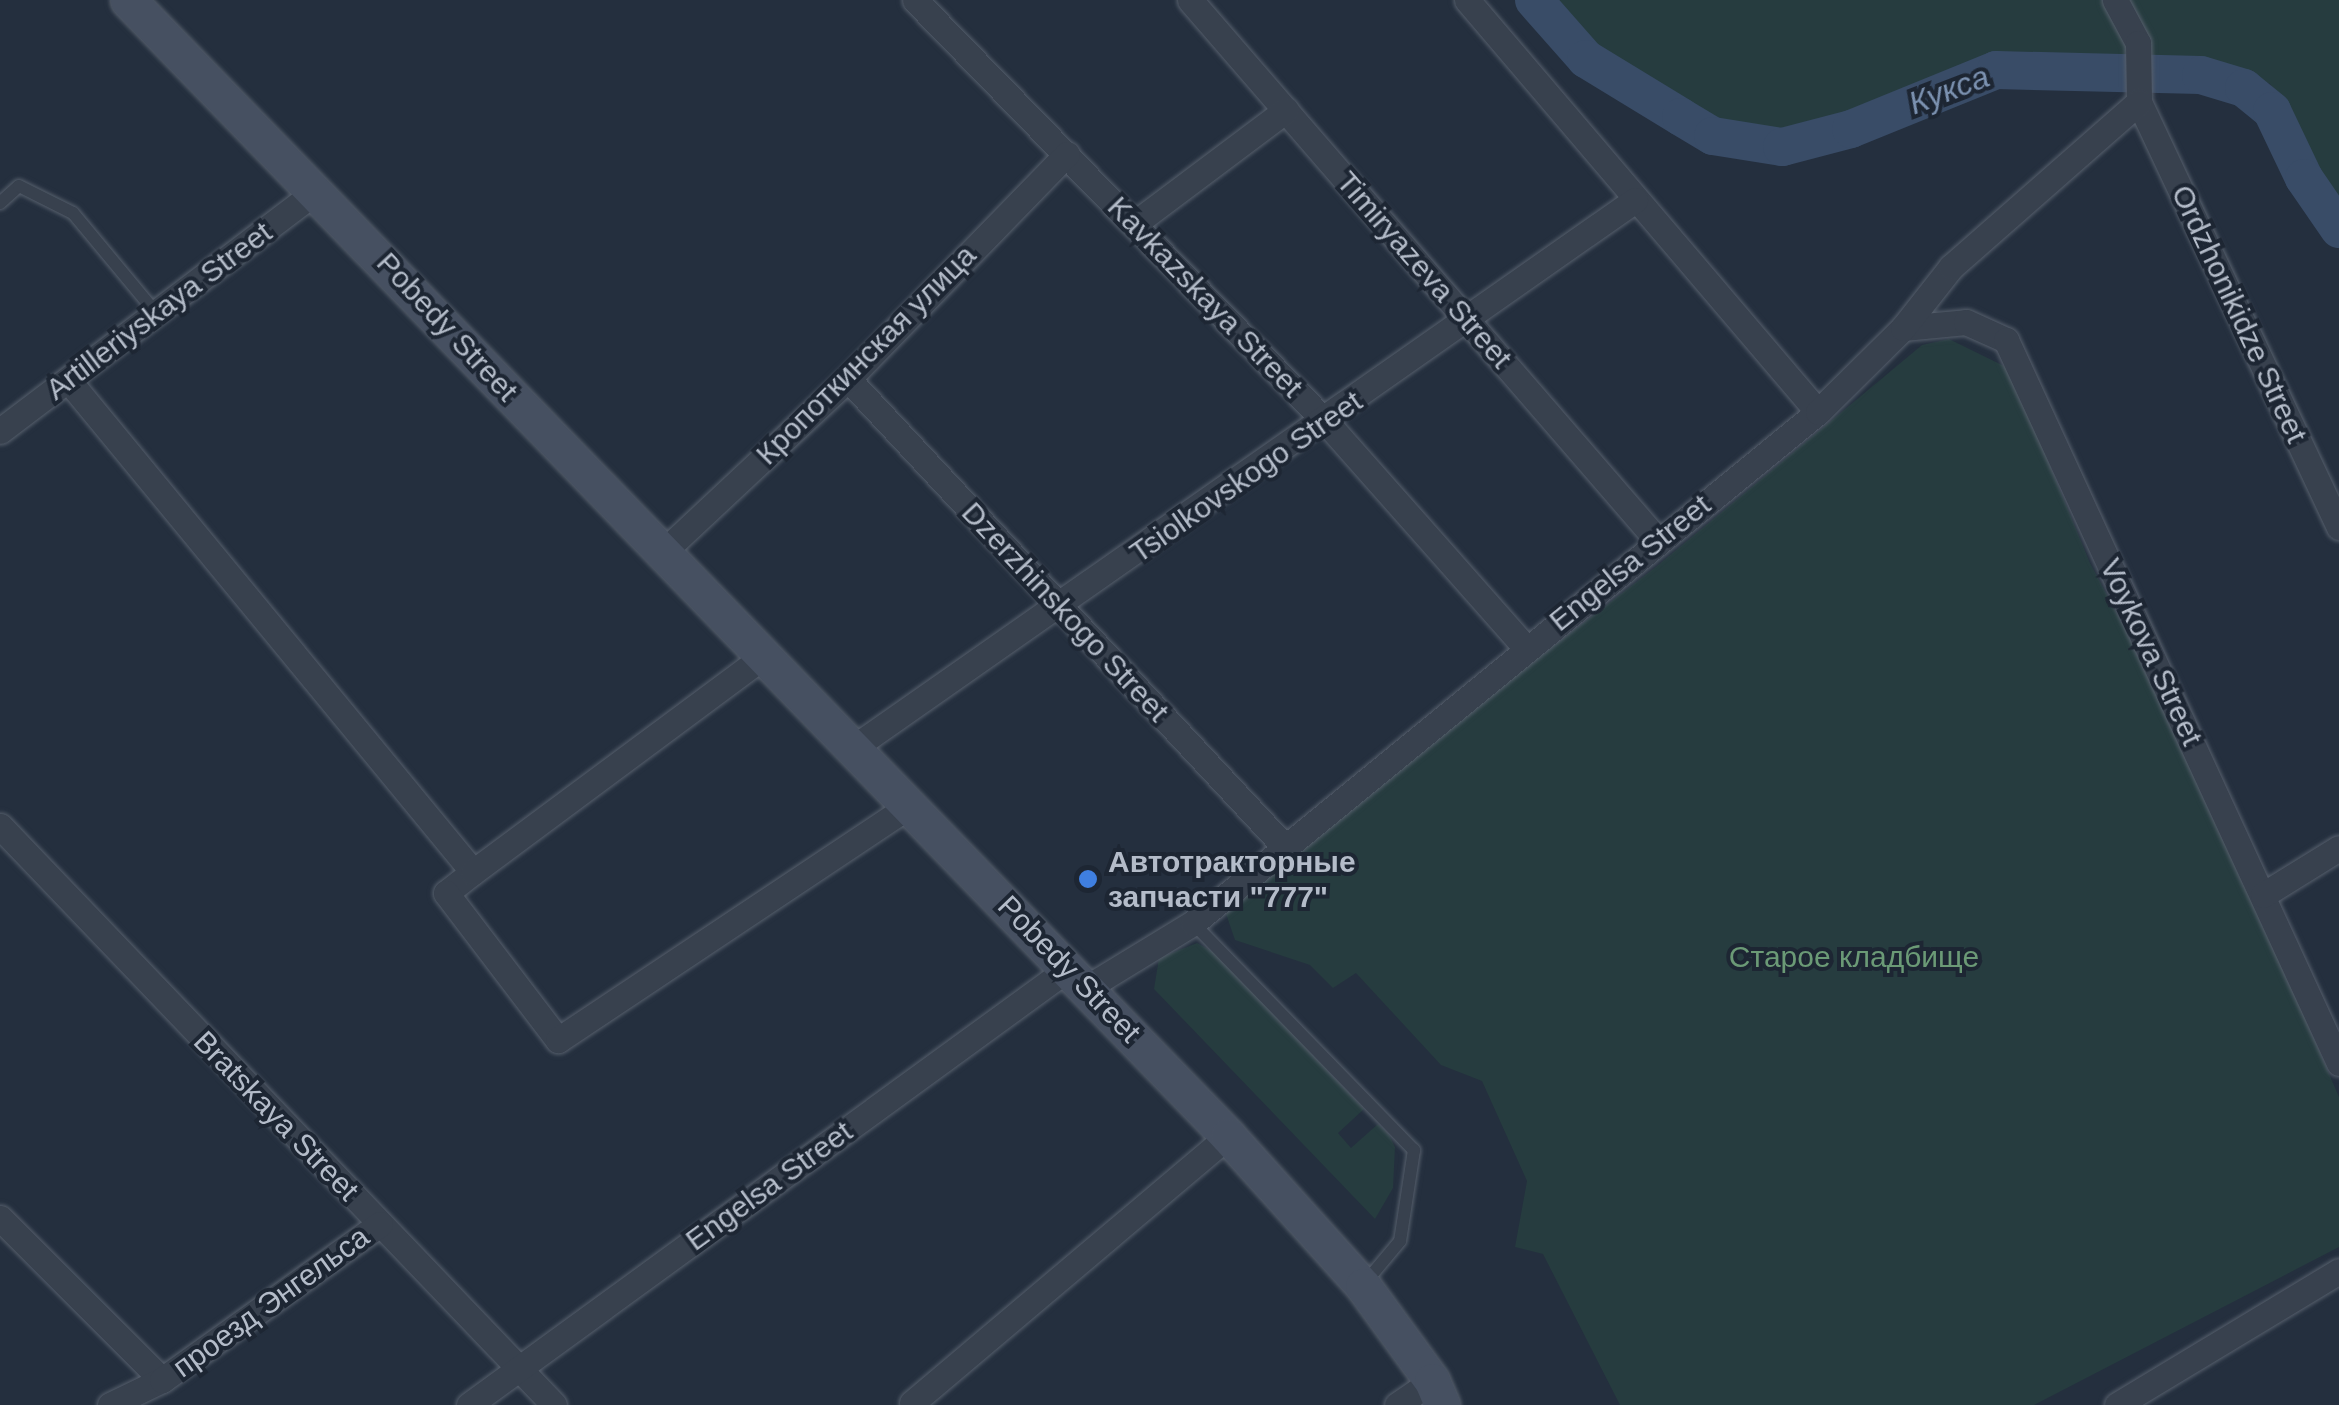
<!DOCTYPE html>
<meta charset="utf-8">
<style>
body{margin:0}
#map{position:relative;width:2339px;height:1405px;overflow:hidden;background:#242f3e;font-family:Arial,sans-serif}
div>[style]{position:absolute}
[style*='--x']{left:calc(var(--x)*1px);top:calc(var(--y)*1px);width:calc(var(--w)*1px);rotate:calc(var(--a)*1deg)}
.green>*{inset:0;background:#263c3f}
.river>*{height:38px;margin:-19px;padding:0 19px;transform-origin:19px;border-radius:19px;background:#394c67}
.roads{filter:drop-shadow(0 0 2px #565f6c) drop-shadow(0 0 2px #565f6c)}
.lane>*{height:12px;margin:-6px;padding:0 6px;transform-origin:6px;border-radius:6px;background:#38414e}
.street>*{height:25px;margin:-12.5px;padding:0 12.5px;transform-origin:12.5px;border-radius:12.5px;background:#38414e}
.secondary>*{height:35px;margin:-17.5px;padding:0 17.5px;transform-origin:17.5px;border-radius:17.5px;background:#465061}
.dots>*{width:28px;height:28px;translate:-50% -50%;box-sizing:border-box;border:5px solid #1d2633;border-radius:50%}
span{translate:-50% -50%;white-space:nowrap;text-align:center;line-height:1.15;-webkit-text-stroke:8px #1d2633;paint-order:stroke}
.street-label{font-size:30px;color:#b4bcc9}
.poi-label{font-size:30px;color:#b4bcc9;font-weight:700}
.left{translate:0 -50%;text-align:left}
.park-label{font-size:30px;color:#6b9a76}
.water-label{font-size:32px;color:#7c92b1;font-style:italic}
</style>
<div id="map">
<div class="green">
<i style="clip-path:polygon(1549px 0,2102px 0,2113px 7px,2131px 42px,2119px 64px,2017px 55px,1903px 93px,1845px 124px,1783px 136px,1725px 128px,1681px 107px,1589px 48px)"></i>
<i style="clip-path:polygon(2130px 0,2339px 0,2339px 214px,2309px 166px,2299px 127px,2270px 84px,2235px 66px,2151px 64px)"></i>
<i style="clip-path:polygon(1949px 339px,2010px 369px,2090px 563px,2192px 755px,2339px 1097px,2339px 1247px,2034px 1405px,1620px 1405px,1543px 1254px,1515px 1247px,1527px 1181px,1482px 1081px,1441px 1065px,1356px 973px,1333px 988px,1310px 965px,1235px 940px,1225px 911px,1240px 888px,1657px 566px,1922px 345px)"></i>
<i style="clip-path:polygon(1197px 943px,1217px 954px,1364px 1109px,1338px 1133px,1351px 1148px,1378px 1124px,1388px 1133px,1395px 1147px,1393px 1188px,1375px 1219px,1154px 989px,1159px 958px)"></i>
</div>
<div class="river">
<i style="--x:1534;--y:0;--w:79;--a:48.6"></i>
<i style="--x:1586;--y:59;--w:111;--a:31.4"></i>
<i style="--x:1681;--y:117;--w:37;--a:31"></i>
<i style="--x:1713;--y:136;--w:70;--a:9.1"></i>
<i style="--x:1782;--y:147;--w:71;--a:-14.6"></i>
<i style="--x:1851;--y:129;--w:157;--a:-22.1"></i>
<i style="--x:1996;--y:70;--w:205;--a:1.4"></i>
<i style="--x:2201;--y:75;--w:45;--a:16.8"></i>
<i style="--x:2244;--y:88;--w:36;--a:39"></i>
<i style="--x:2272;--y:111;--w:74;--a:64.5"></i>
<i style="--x:2304;--y:178;--w:62;--a:55.5"></i>
</div>
<div class="roads">
<div class="lane">
<i style="--x:0;--y:203;--w:25;--a:-42"></i>
<i style="--x:19;--y:186;--w:60;--a:26.6"></i>
<i style="--x:73;--y:213;--w:130;--a:50.3"></i>
<i style="--x:1193;--y:923;--w:317;--a:45.8"></i>
<i style="--x:1414;--y:1150;--w:92;--a:98.7"></i>
<i style="--x:1400;--y:1241;--w:56;--a:129.9"></i>
</div>
<div class="street">
<i style="--x:915;--y:0;--w:589;--a:45.76"></i>
<i style="--x:1326;--y:422;--w:300;--a:48.5"></i>
<i style="--x:1190;--y:0;--w:715;--a:49.14"></i>
<i style="--x:1467;--y:0;--w:541;--a:49.57"></i>
<i style="--x:2115;--y:0;--w:49;--a:61.9"></i>
<i style="--x:2138;--y:43;--w:59;--a:89"></i>
<i style="--x:2139;--y:102;--w:470;--a:64.8"></i>
<i style="--x:1134;--y:224;--w:190;--a:-36.9"></i>
<i style="--x:1903;--y:328;--w:63;--a:-5.4"></i>
<i style="--x:1966;--y:322;--w:44;--a:24.2"></i>
<i style="--x:2006;--y:340;--w:796;--a:65.27"></i>
<i style="--x:848;--y:379;--w:637;--a:46.97"></i>
<i style="--x:68;--y:380;--w:637;--a:50.54"></i>
<i style="--x:473;--y:872;--w:34;--a:142"></i>
<i style="--x:446;--y:893;--w:185;--a:52.7"></i>
<i style="--x:558;--y:1040;--w:422;--a:-33.7"></i>
<i style="--x:0;--y:431;--w:399;--a:-37.2"></i>
<i style="--x:662;--y:553;--w:255;--a:-43.1"></i>
<i style="--x:848;--y:379;--w:314;--a:-45.8"></i>
<i style="--x:853;--y:748;--w:955;--a:-35.02"></i>
<i style="--x:0;--y:826;--w:801;--a:46.26"></i>
<i style="--x:473;--y:872;--w:362;--a:-36.6"></i>
<i style="--x:2263;--y:895;--w:89;--a:-31.7"></i>
<i style="--x:1088;--y:987;--w:123;--a:-31.4"></i>
<i style="--x:1193;--y:923;--w:807;--a:-39.27"></i>
<i style="--x:1818;--y:412;--w:120;--a:-44.7"></i>
<i style="--x:1903;--y:328;--w:78;--a:-51.8"></i>
<i style="--x:1951;--y:267;--w:250;--a:-41.3"></i>
<i style="--x:0;--y:1218;--w:229;--a:45"></i>
<i style="--x:912;--y:1403;--w:414;--a:-40.2"></i>
<i style="--x:110;--y:1405;--w:58;--a:-25.7"></i>
<i style="--x:162;--y:1380;--w:268;--a:-35.6"></i>
<i style="--x:469;--y:1405;--w:744;--a:-36.08"></i>
<i style="--x:1397;--y:1405;--w:42;--a:-34.4"></i>
<i style="--x:2117;--y:1405;--w:259;--a:-31.1"></i>
</div>
<div class="secondary">
<i style="--x:128;--y:0;--w:1581;--a:45.92"></i>
<i style="--x:1228;--y:1136;--w:202;--a:48"></i>
<i style="--x:1363;--y:1286;--w:117;--a:54"></i>
<i style="--x:1432;--y:1381;--w:26;--a:67"></i>
</div>
</div>
<div class="dots">
<i style="left:1088px;top:879px;background:#3f7fe0"></i>
</div>
<div class="street-label">
<span style="left:1424px;top:270px;rotate:49deg">Timiryazeva Street</span>
<span style="left:1205px;top:297px;rotate:46deg">Kavkazskaya Street</span>
<span style="left:159px;top:311px;rotate:-37deg">Artilleriyskaya Street</span>
<span style="left:2239px;top:314px;rotate:65deg">Ordzhonikidze Street</span>
<span style="left:447px;top:327px;rotate:47deg">Pobedy Street</span>
<span style="left:866px;top:355px;rotate:-45deg">Кропоткинская улица</span>
<span style="left:1246px;top:477px;rotate:-35deg">Tsiolkovskogo Street</span>
<span style="left:1630px;top:563px;rotate:-39deg">Engelsa Street</span>
<span style="left:1065px;top:612px;rotate:47deg">Dzerzhinskogo Street</span>
<span style="left:2151px;top:652px;rotate:65deg">Voykova Street</span>
<span style="left:1069px;top:969px;rotate:46deg">Pobedy Street</span>
<span style="left:276px;top:1116px;rotate:46deg">Bratskaya Street</span>
<span style="left:769px;top:1186px;rotate:-36deg">Engelsa Street</span>
<span style="left:271px;top:1302px;rotate:-36deg">проезд Энгельса</span>
</div>
<div class="poi-label">
<span class="left" style="left:1108px;top:879px">Автотракторные<br>запчасти "777"</span>
</div>
<div class="park-label">
<span style="left:1854px;top:957px">Старое кладбище</span>
</div>
<div class="water-label">
<span style="left:1949px;top:90px;rotate:-21deg">Кукса</span>
</div>
</div>
